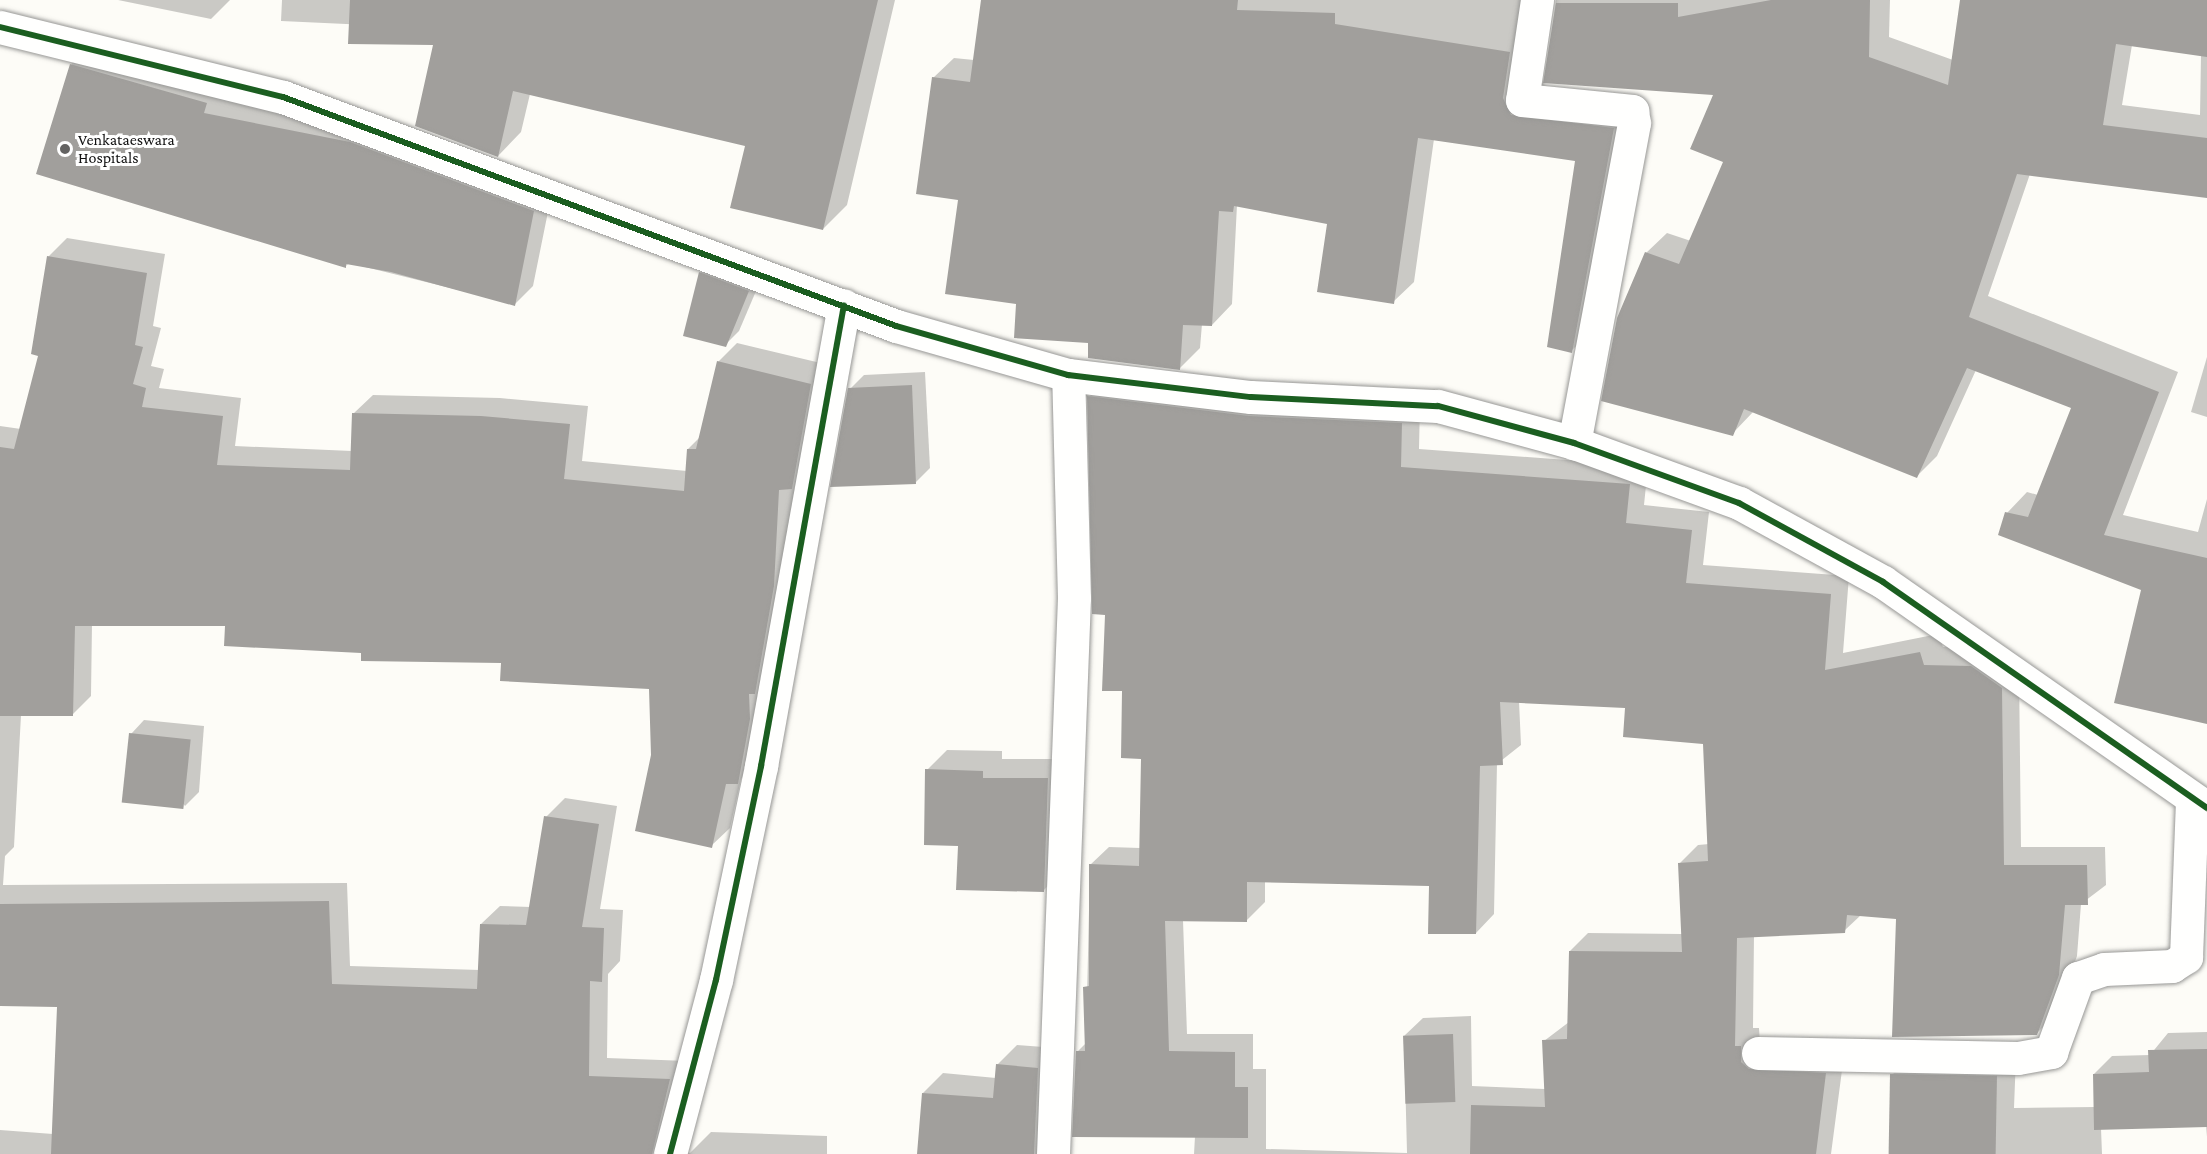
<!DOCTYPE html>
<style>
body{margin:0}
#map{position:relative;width:2207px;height:1154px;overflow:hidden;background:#fdfcf7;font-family:"Crimson Pro",serif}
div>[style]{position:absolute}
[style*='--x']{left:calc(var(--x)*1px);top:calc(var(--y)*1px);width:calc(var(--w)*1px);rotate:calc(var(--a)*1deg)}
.shadow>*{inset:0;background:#0003}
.building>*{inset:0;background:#a19f9c;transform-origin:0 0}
.roads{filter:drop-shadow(0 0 2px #979795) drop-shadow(0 0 2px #979795)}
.minor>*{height:33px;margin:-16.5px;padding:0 16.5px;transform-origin:16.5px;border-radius:16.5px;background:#fffffe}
.cycleway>*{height:6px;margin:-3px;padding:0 3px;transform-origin:3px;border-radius:3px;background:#1b5e20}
.dots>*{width:16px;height:16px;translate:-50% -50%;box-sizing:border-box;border:3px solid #fff;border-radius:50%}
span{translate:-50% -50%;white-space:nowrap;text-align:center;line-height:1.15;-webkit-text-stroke:6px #fff;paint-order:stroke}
.poi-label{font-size:16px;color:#111}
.left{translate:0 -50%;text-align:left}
</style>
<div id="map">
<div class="shadow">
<i style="clip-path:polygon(118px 0,230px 0,211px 19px)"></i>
<i style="clip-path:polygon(282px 0,895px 0,847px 205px,823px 229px,746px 145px,530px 94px,521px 132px,498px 156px,454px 29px,281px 21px)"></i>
<i style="clip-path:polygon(982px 0,1535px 0,1524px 87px,1633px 108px,1592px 331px,1571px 351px,1577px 160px,1434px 139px,1414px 282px,1393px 302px,1329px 222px,1237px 205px,1232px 304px,1212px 325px,1202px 324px,1200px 348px,1180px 368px,1018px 302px,959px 199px,933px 78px,954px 58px,974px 60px)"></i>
<i style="clip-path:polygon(evenodd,1556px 0,1890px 0,1889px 37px,1953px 60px,1962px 0,2207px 0,2207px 197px,2030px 174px,1988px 296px,2178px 372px,2123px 515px,2198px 532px,2207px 499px,2207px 723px,2143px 589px,2007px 513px,2027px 492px,2038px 495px,2073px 408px,1976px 370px,1937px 456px,1917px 476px,1754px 411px,1732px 434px,1646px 253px,1667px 233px,1691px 241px,1725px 161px,1716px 94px,1545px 82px,1556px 0,2132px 45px,2201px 54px,2200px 115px,2122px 105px,2132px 45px)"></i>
<i style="clip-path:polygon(90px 46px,552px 192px,533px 286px,515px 304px,349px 263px,345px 267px,71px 64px)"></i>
<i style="clip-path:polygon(67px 238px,165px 254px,153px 326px,161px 328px,151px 366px,164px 369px,159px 388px,241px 398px,235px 446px,352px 451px,354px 413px,373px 395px,500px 398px,588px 406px,582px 461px,687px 471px,688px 449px,700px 437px,718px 362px,737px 343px,829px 365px,756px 763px,741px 779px,730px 828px,711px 846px,652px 755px,651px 687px,503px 661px,362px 651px,227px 624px,92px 624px,91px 696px,72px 715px,21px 715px,14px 847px,5px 856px,3px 885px,347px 883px,350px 966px,480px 970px,481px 924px,500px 906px,531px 907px,546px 817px,565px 798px,617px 806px,600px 909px,623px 910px,620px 961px,608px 974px,607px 1058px,688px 1061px,675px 1148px,690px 1153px,711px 1132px,827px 1136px,827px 1154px,0 1154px,0 1130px,53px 1134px,59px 1006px,0 1004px,0 426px,21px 429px,39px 355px,48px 257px)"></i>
<i style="clip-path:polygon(714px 259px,762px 277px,739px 331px,725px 345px,700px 273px)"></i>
<i style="clip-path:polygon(2207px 357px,2207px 417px,2191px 412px)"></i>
<i style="clip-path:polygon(925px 372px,930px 468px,916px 482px,850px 389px,864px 375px)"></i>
<i style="clip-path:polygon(evenodd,1107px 378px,1420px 405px,1419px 449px,1648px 466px,1644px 505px,1709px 512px,1703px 565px,1849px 576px,1843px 653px,1938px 634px,1943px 647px,1990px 648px,2019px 669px,2021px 847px,2105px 847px,2106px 885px,2081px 904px,2077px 956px,2055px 1015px,2036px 1034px,1897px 918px,1861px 915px,1844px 931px,1754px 935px,1753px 1028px,1759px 1028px,1760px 1044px,1844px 1055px,1831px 1154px,1194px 1154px,1195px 1136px,1077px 1052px,1086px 1043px,1090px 865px,1109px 847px,1140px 848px,1143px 757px,1106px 613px,1089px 397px,1107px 378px,1519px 701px,1626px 707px,1705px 743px,1709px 844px,1698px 845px,1680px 863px,1682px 934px,1588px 933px,1570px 951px,1569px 1022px,1544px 1041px,1545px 1089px,1472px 1086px,1471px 1016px,1423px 1018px,1404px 1036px,1407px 1153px,1266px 1149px,1266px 1069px,1253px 1069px,1253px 1034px,1187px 1034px,1183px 920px,1246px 921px,1265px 902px,1265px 881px,1431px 884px,1476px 933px,1494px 914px,1497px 764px,1521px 745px,1519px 701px)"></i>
<i style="clip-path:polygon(144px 720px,204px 726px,199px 792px,185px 806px,131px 734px)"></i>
<i style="clip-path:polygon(947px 750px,1002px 751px,1002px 759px,1068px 759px,1063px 870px,1044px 890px,960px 844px,927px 770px)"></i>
<i style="clip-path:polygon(2207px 1032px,2207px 1137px,2206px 1125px,2101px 1128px,2102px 1154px,1889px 1154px,1892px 1075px,1912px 1055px,2016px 1057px,2014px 1108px,2095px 1107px,2094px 1074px,2112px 1056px,2150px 1055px,2168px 1033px)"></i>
<i style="clip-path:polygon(1017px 1045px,1057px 1048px,1062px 1154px,918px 1154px,923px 1093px,943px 1073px,996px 1078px,997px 1065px)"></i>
</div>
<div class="building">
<i style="clip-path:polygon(350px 0,878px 0,823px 230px,730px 208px,745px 146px,513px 91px,498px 157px,415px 126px,433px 45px,348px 44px)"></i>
<i style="clip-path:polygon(981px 0,1238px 0,1237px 10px,1335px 13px,1335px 24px,1510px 52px,1503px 98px,1511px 115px,1614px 128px,1572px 353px,1547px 347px,1575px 161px,1418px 138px,1394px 304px,1317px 292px,1327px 224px,1234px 206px,1233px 212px,1219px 211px,1212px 326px,1183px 325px,1180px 370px,1088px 358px,1088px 343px,1014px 338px,1016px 304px,945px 294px,958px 200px,916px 194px,932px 77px,970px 82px)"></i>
<i style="clip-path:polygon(1771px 0,1870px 0,1869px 57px,1948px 85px,1960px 0,2207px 0,2207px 57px,2116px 44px,2103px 125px,2207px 138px,2207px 198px,2017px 174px,1969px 317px,2159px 392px,2104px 535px,2207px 558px,2207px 724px,2114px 703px,2141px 590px,1998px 535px,2005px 512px,2028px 517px,2071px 408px,1967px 368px,1917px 478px,1744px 409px,1733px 436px,1601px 401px,1617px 318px,1645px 252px,1679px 264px,1723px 162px,1690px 149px,1713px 95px,1543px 83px,1556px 3px,1678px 3px,1678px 17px)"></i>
<i style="clip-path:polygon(70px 64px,207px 103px,204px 113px,350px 142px,534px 211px,515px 306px,391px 272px,346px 264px,346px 268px,36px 174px)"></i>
<i style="clip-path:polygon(47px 256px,147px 273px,135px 345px,143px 347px,133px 384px,146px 388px,142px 407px,223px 416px,217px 465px,350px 470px,352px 413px,481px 416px,570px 424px,564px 479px,684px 491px,687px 449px,696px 449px,717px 361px,811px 384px,792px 489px,779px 490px,774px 586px,755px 694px,749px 694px,750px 719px,738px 784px,726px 784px,712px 848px,635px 831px,651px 755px,649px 689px,500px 681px,501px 663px,361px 661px,361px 653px,224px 646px,225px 626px,75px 626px,73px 716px,0 716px,0 447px,14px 449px,38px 356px,31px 354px)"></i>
<i style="clip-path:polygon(699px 272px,749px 291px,726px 347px,683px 336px)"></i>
<i style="clip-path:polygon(912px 385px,916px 484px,830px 487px,848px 388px)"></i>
<i style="clip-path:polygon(1087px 396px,1249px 416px,1402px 423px,1401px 467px,1630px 484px,1626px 523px,1692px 530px,1686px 583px,1831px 594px,1825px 670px,1920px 652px,1924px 665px,1971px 666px,2002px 688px,2004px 865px,2087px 865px,2088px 905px,2065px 905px,2059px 975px,2037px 1035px,1892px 1037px,1896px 919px,1847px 915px,1845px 933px,1737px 938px,1735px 1046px,1741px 1046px,1741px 1062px,1749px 1069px,1826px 1073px,1816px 1154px,1470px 1154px,1471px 1105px,1545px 1107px,1542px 1040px,1567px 1039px,1569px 951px,1682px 952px,1678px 863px,1708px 861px,1703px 744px,1623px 737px,1625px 708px,1500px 702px,1503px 765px,1480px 766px,1476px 934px,1428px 934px,1429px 886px,1247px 882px,1247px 922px,1165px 921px,1169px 1051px,1235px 1052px,1235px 1087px,1248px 1087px,1248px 1138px,1072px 1137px,1076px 1051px,1085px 1051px,1083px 987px,1089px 986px,1089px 864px,1139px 866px,1141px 759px,1121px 758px,1122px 691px,1102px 691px,1105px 615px,1092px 614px)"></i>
<i style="left:129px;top:733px;width:62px;height:70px;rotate:6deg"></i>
<i style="clip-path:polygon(925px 769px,983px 771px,983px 778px,1048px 778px,1044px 892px,956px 890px,958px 846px,924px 845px)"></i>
<i style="clip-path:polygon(544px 816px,599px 824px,582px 927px,604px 928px,602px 982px,590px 981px,589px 1076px,670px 1079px,652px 1154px,51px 1154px,57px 1007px,0 1006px,0 904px,329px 901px,332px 984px,477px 989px,480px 924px,526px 925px)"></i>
<i style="left:1453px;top:1034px;width:68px;height:50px;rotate:88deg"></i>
<i style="clip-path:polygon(2207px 1049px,2207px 1127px,2094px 1130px,2093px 1074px,2149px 1072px,2148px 1050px)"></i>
<i style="clip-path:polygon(996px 1064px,1038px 1068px,1034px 1154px,917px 1154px,922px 1093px,993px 1098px)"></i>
<i style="left:1890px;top:1074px;width:107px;height:80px;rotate:1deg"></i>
</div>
<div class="roads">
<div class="minor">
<i style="--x:1537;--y:0;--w:101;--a:98.5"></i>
<i style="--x:1522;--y:100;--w:111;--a:5.7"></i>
<i style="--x:1632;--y:111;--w:12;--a:81"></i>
<i style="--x:1634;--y:123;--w:326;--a:100.6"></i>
<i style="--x:0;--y:27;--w:292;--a:13.9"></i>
<i style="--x:283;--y:97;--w:654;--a:20.48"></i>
<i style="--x:896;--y:326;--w:179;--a:15.9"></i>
<i style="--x:1068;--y:375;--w:184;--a:6.9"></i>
<i style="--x:1251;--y:397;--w:187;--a:2.8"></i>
<i style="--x:1438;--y:406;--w:141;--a:15.2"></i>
<i style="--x:1574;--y:443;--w:176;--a:20"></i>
<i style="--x:1739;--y:503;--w:164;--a:28.7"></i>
<i style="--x:1883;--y:582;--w:395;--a:34.9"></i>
<i style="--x:1758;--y:1053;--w:260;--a:1.1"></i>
<i style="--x:2018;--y:1058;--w:34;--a:-10"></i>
<i style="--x:2051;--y:1052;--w:79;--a:-70"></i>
<i style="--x:2078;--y:978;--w:28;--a:-19"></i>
<i style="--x:2104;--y:969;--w:68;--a:-2.5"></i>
<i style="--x:2172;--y:966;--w:17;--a:-33"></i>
<i style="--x:2186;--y:957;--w:156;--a:-87.8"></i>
<i style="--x:670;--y:1154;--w:180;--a:-75.2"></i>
<i style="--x:716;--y:980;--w:219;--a:-78.1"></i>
<i style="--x:761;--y:766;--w:468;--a:-79.8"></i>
<i style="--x:1053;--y:1154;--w:556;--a:-87.84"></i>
<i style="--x:1074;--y:598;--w:223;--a:-91.5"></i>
</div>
</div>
<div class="cycleway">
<i style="--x:0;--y:27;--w:292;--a:13.9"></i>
<i style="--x:283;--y:97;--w:654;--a:20.48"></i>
<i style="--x:896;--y:326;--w:179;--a:15.9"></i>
<i style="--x:1068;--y:375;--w:184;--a:6.9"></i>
<i style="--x:1251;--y:397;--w:187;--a:2.8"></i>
<i style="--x:1438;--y:406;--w:141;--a:15.2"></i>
<i style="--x:1574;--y:443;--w:176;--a:20"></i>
<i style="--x:1739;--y:503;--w:164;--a:28.7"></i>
<i style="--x:1883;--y:582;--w:395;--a:34.9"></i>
<i style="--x:670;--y:1154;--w:180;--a:-75.2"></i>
<i style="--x:716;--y:980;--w:219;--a:-78.1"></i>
<i style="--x:761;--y:766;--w:468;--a:-79.8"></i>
</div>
<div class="dots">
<i style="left:65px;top:149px;background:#646362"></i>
</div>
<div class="poi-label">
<span class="left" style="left:78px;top:149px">Venkataeswara<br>Hospitals</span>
</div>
</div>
